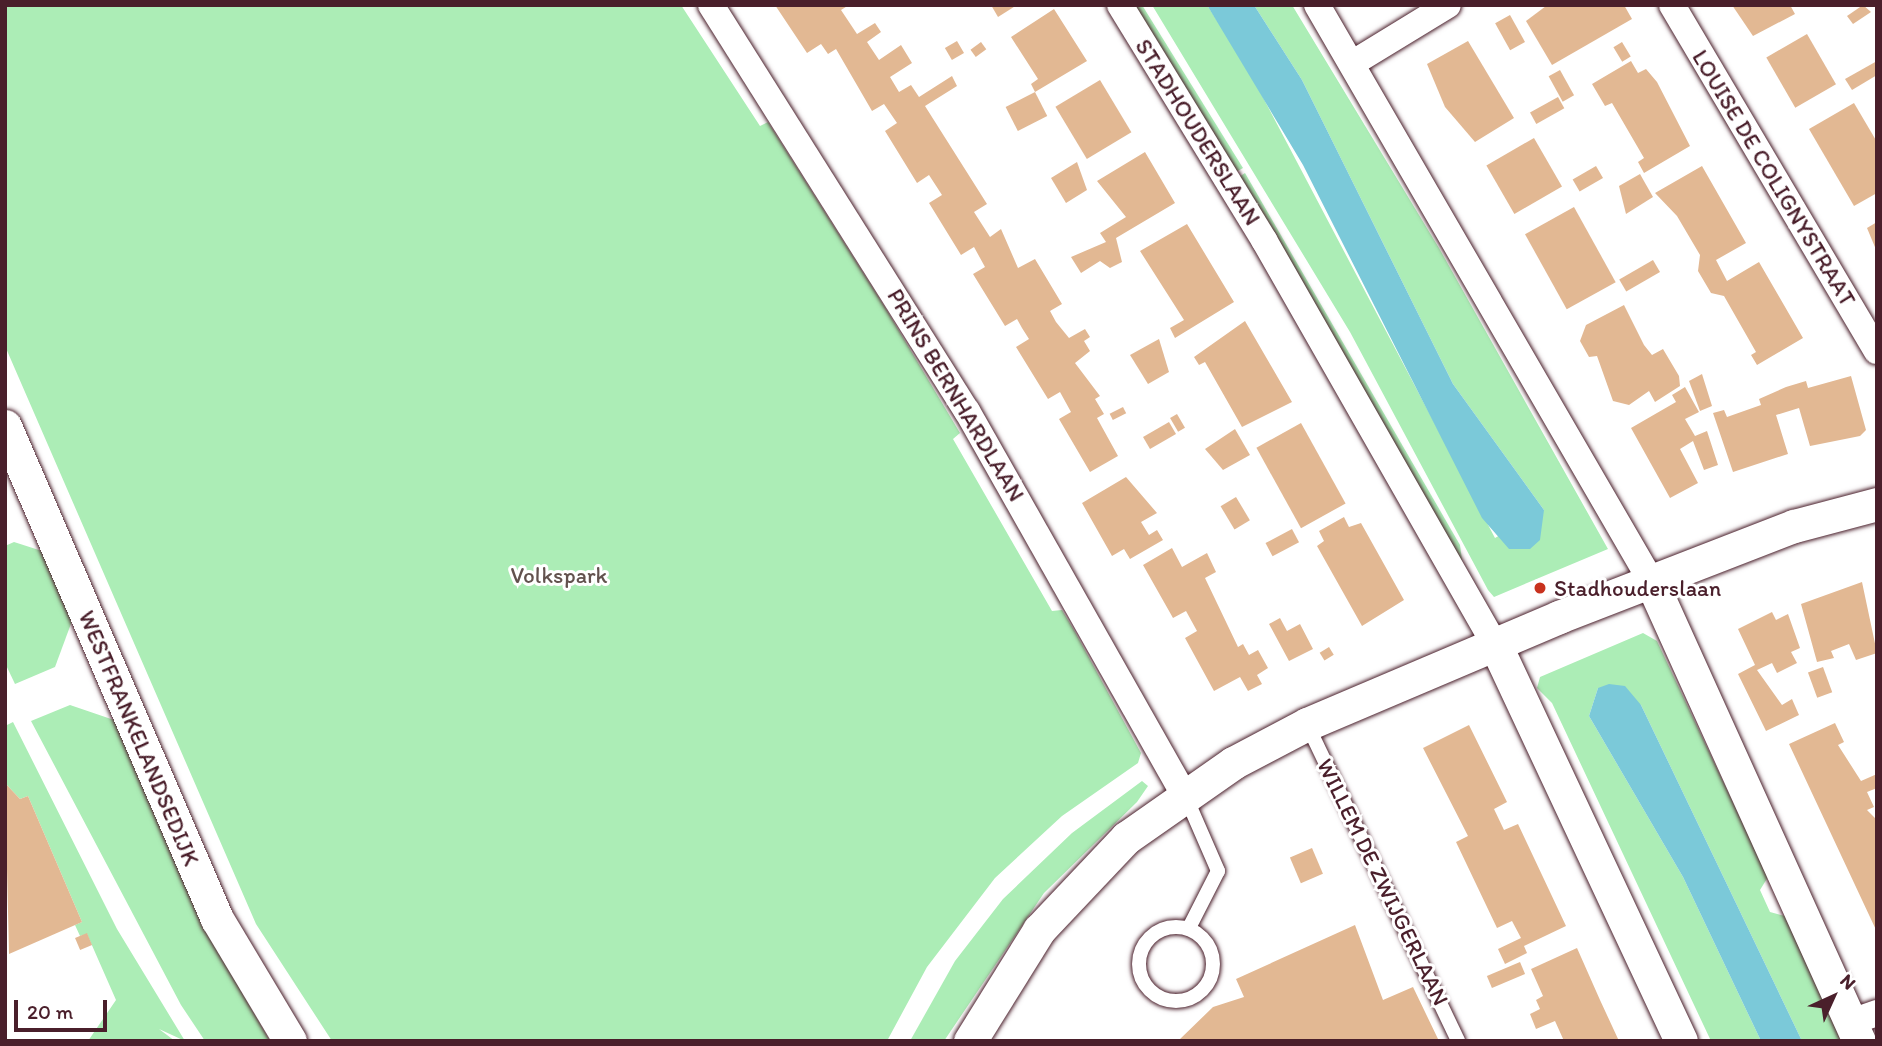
<!DOCTYPE html>
<style>
body{margin:0}
#map{position:relative;width:1882px;height:1046px;overflow:hidden;background:#fff;font-family:Itim,sans-serif}
div>[style]{position:absolute}
[style*='--x']{left:calc(var(--x)*1px);top:calc(var(--y)*1px);width:calc(var(--w)*1px);rotate:calc(var(--a)*1deg)}
.green>*{inset:0;background:#acedb6}
.water>*{inset:0;background:#7bc9d9}
.building>*{inset:0;background:#e2b893;transform-origin:0 0}
.roads{filter:drop-shadow(0 0 2px #4a1f2b) drop-shadow(0 0 2px #4a1f2b)}
.service>*{height:14px;margin:-7px;padding:0 7px;transform-origin:7px;border-radius:7px;background:#fff}
.service>.ring{margin:-7px;padding:0;box-sizing:content-box;background:none;border:14px solid #fff;border-radius:50%}
.minor>*{height:26px;margin:-13px;padding:0 13px;transform-origin:13px;border-radius:13px;background:#fff}
.tertiary>*{height:33px;margin:-16.5px;padding:0 16.5px;transform-origin:16.5px;border-radius:16.5px;background:#fff}
.dots>*{width:19px;height:19px;translate:-50% -50%;box-sizing:border-box;border:4px solid #fff;border-radius:50%}
span{translate:-50% -50%;white-space:nowrap;text-align:center;line-height:1.15;-webkit-text-stroke:6px #fff;paint-order:stroke}
.street-label{font-size:23px;color:#4a1f2b}
.park-label{font-size:23px;color:#62524e}
.poi-label{font-size:23px;color:#4a1f2b}
.left{translate:0 -50%;text-align:left}
.frame{position:absolute;inset:0;border:7px solid #4a1f2b;pointer-events:none}
.north{position:absolute;left:1798px;top:962px;width:70px;height:70px;-webkit-text-stroke:5px #fff;paint-order:stroke;rotate:45deg;font-size:19px;font-weight:700;line-height:28px;text-align:center;color:#4a1f2b}
.north::after{content:'';display:block;margin:auto;width:24px;height:32px;background:#4a1f2b;clip-path:polygon(50% 0,100% 100%,50% 72%,0 100%)}
.scale{position:absolute;left:14px;top:1000px;width:93px;height:32px;box-sizing:border-box;border:4px solid #4a1f2b;border-top:0;padding-left:9px;font-size:21px;line-height:24px;white-space:nowrap;color:#4a1f2b;-webkit-text-stroke:5px #fff;paint-order:stroke}
</style>
<div id="map">
<div class="green">
<i style="clip-path:polygon(5px 5px,681px 5px,760px 126px,768px 122px,886px 309px,960px 433px,953px 439px,1052px 611px,1062px 610px,1074px 630px,1141px 753px,1138px 763px,1062px 816px,995px 878px,927px 967px,887px 1041px,332px 1041px,256px 924px,5px 346px)"></i>
<i style="clip-path:polygon(1129px 5px,1142px 5px,1243px 168px,1236px 172px)"></i>
<i style="clip-path:polygon(1152px 5px,1207px 5px,1248px 69px,1495px 538px,1544px 510px,1453px 384px,1302px 80px,1254px 5px,1292px 5px,1439px 248px,1608px 549px,1494px 597px,1488px 590px,1350px 332px)"></i>
<i style="clip-path:polygon(1245px 173px,1460px 545px,1463px 567px,1239px 177px)"></i>
<i style="clip-path:polygon(14px 542px,42px 551px,72px 621px,55px 667px,15px 684px,5px 663px,5px 546px)"></i>
<i style="clip-path:polygon(1643px 633px,1657px 641px,1768px 877px,1760px 890px,1770px 912px,1785px 916px,1841px 1041px,1802px 1041px,1641px 705px,1598px 688px,1589px 716px,1683px 877px,1761px 1041px,1711px 1041px,1552px 703px,1537px 688px,1540px 677px)"></i>
<i style="clip-path:polygon(70px 705px,114px 720px,204px 927px,270px 1041px,205px 1041px,181px 1005px,31px 721px)"></i>
<i style="clip-path:polygon(13px 722px,117px 929px,185px 1041px,159px 1029px,175px 1041px,88px 1041px,116px 1000px,87px 934px,80px 936px,75px 925px,82px 922px,28px 796px,20px 799px,5px 783px,5px 726px)"></i>
<i style="clip-path:polygon(1142px 781px,1148px 786px,1137px 802px,1044px 893px,944px 1041px,910px 1041px,955px 961px,1003px 899px,1072px 833px)"></i>
</div>
<div class="water">
<i style="clip-path:polygon(1207px 5px,1254px 5px,1302px 80px,1453px 384px,1544px 510px,1540px 540px,1530px 549px,1509px 549px,1482px 518px,1303px 165px)"></i>
<i style="clip-path:polygon(1609px 684px,1625px 686px,1641px 705px,1802px 1041px,1761px 1041px,1683px 877px,1589px 716px,1598px 688px)"></i>
</div>
<div class="building">
<i style="clip-path:polygon(775px 5px,849px 5px,841px 10px,857px 34px,875px 23px,881px 32px,867px 42px,879px 60px,901px 45px,912px 63px,890px 77px,899px 92px,911px 85px,919px 97px,952px 76px,957px 86px,925px 106px,987px 204px,974px 212px,990px 237px,1001px 229px,1018px 268px,1035px 259px,1062px 304px,1050px 311px,1056px 322px,1069px 338px,1085px 329px,1090px 337px,1084px 341px,1090px 351px,1075px 363px,1100px 396px,1095px 399px,1104px 414px,1097px 418px,1118px 456px,1090px 472px,1059px 419px,1071px 412px,1060px 392px,1048px 399px,1016px 347px,1029px 339px,1022px 328px,1017px 319px,1005px 326px,973px 274px,985px 267px,974px 247px,961px 255px,929px 203px,942px 195px,929px 175px,917px 183px,885px 131px,897px 123px,884px 104px,872px 111px,836px 49px,828px 54px,821px 44px,807px 53px)"></i>
<i style="clip-path:polygon(991px 5px,1017px 5px,998px 17px)"></i>
<i style="clip-path:polygon(1624px 5px,1632px 19px,1552px 65px,1526px 21px,1546px 6px)"></i>
<i style="clip-path:polygon(1732px 5px,1790px 5px,1795px 14px,1753px 36px)"></i>
<i style="clip-path:polygon(1863px 5px,1871px 12px,1853px 24px,1847px 16px)"></i>
<i style="clip-path:polygon(1054px 9px,1087px 61px,1035px 92px,1031px 84px,1038px 79px,1011px 37px)"></i>
<i style="left:1510px;top:15px;width:31px;height:17px;rotate:61deg"></i>
<i style="left:1807px;top:34px;width:58px;height:47px;rotate:60deg"></i>
<i style="left:957px;top:41px;width:14px;height:14px;rotate:60deg"></i>
<i style="clip-path:polygon(1468px 41px,1514px 118px,1475px 142px,1445px 107px,1427px 64px)"></i>
<i style="left:981px;top:42px;width:9px;height:13px;rotate:54deg"></i>
<i style="left:1622px;top:42px;width:17px;height:10px;rotate:59deg"></i>
<i style="clip-path:polygon(1631px 61px,1638px 73px,1646px 69px,1657px 82px,1690px 146px,1644px 173px,1638px 162px,1644px 158px,1612px 103px,1605px 106px,1592px 84px)"></i>
<i style="clip-path:polygon(1877px 61px,1877px 75px,1852px 90px,1845px 79px)"></i>
<i style="left:1560px;top:70px;width:29px;height:13px;rotate:61deg"></i>
<i style="left:1100px;top:80px;width:61px;height:52px;rotate:59deg"></i>
<i style="left:1035px;top:92px;width:27px;height:33px;rotate:63deg"></i>
<i style="left:1558px;top:97px;width:13px;height:32px;rotate:61deg"></i>
<i style="clip-path:polygon(1854px 103px,1877px 142px,1877px 193px,1854px 206px,1809px 129px)"></i>
<i style="left:1534px;top:138px;width:56px;height:55px;rotate:60deg"></i>
<i style="clip-path:polygon(1145px 152px,1175px 203px,1116px 238px,1122px 262px,1110px 268px,1100px 261px,1081px 273px,1071px 257px,1106px 242px,1100px 233px,1126px 217px,1097px 181px)"></i>
<i style="clip-path:polygon(1077px 162px,1087px 190px,1066px 203px,1051px 178px)"></i>
<i style="left:1596px;top:166px;width:14px;height:27px;rotate:60deg"></i>
<i style="clip-path:polygon(1702px 166px,1746px 243px,1716px 260px,1727px 281px,1759px 262px,1803px 338px,1757px 365px,1751px 355px,1756px 352px,1724px 296px,1711px 293px,1698px 271px,1700px 255px,1677px 216px,1655px 193px)"></i>
<i style="clip-path:polygon(1640px 174px,1653px 197px,1626px 214px,1619px 186px)"></i>
<i style="left:1574px;top:207px;width:86px;height:56px;rotate:61deg"></i>
<i style="clip-path:polygon(1877px 222px,1877px 252px,1867px 228px)"></i>
<i style="clip-path:polygon(1187px 224px,1234px 302px,1175px 338px,1170px 328px,1184px 320px,1140px 251px)"></i>
<i style="left:1653px;top:260px;width:14px;height:39px;rotate:60deg"></i>
<i style="clip-path:polygon(1624px 305px,1644px 345px,1652px 355px,1663px 349px,1679px 376px,1680px 386px,1655px 402px,1649px 391px,1629px 405px,1613px 401px,1597px 356px,1589px 357px,1580px 341px,1586px 325px)"></i>
<i style="clip-path:polygon(1245px 321px,1292px 402px,1242px 427px,1205px 362px,1199px 365px,1194px 357px)"></i>
<i style="clip-path:polygon(1159px 339px,1169px 372px,1148px 384px,1130px 355px)"></i>
<i style="clip-path:polygon(1702px 374px,1712px 406px,1700px 411px,1689px 381px)"></i>
<i style="clip-path:polygon(1851px 376px,1866px 430px,1860px 436px,1810px 446px,1799px 408px,1776px 415px,1788px 454px,1733px 472px,1713px 413px,1724px 410px,1727px 417px,1761px 405px,1759px 399px,1786px 387px,1806px 381px,1808px 388px)"></i>
<i style="clip-path:polygon(1685px 387px,1699px 412px,1685px 419px,1695px 436px,1707px 431px,1718px 465px,1704px 470px,1693px 441px,1680px 449px,1698px 483px,1670px 498px,1631px 428px,1676px 402px,1672px 395px)"></i>
<i style="left:1123px;top:407px;width:7px;height:15px;rotate:63deg"></i>
<i style="left:1177px;top:414px;width:16px;height:8px;rotate:60deg"></i>
<i style="left:1169px;top:422px;width:14px;height:30px;rotate:60deg"></i>
<i style="left:1301px;top:423px;width:92px;height:51px;rotate:61deg"></i>
<i style="clip-path:polygon(1235px 429px,1250px 455px,1223px 470px,1205px 449px)"></i>
<i style="clip-path:polygon(1126px 477px,1157px 513px,1141px 522px,1149px 535px,1157px 530px,1163px 540px,1130px 559px,1124px 549px,1112px 556px,1082px 503px)"></i>
<i style="left:1236px;top:497px;width:27px;height:18px;rotate:59deg"></i>
<i style="clip-path:polygon(1344px 517px,1349px 527px,1361px 523px,1404px 600px,1362px 626px,1317px 546px,1324px 541px,1319px 531px)"></i>
<i style="left:1292px;top:529px;width:15px;height:30px;rotate:62deg"></i>
<i style="clip-path:polygon(1172px 548px,1182px 567px,1207px 553px,1216px 572px,1205px 578px,1238px 647px,1243px 644px,1249px 655px,1258px 650px,1268px 668px,1257px 675px,1262px 684px,1248px 691px,1240px 677px,1214px 691px,1185px 638px,1197px 631px,1186px 611px,1173px 618px,1143px 565px)"></i>
<i style="clip-path:polygon(1862px 582px,1877px 653px,1856px 660px,1849px 644px,1831px 651px,1834px 658px,1817px 662px,1801px 604px)"></i>
<i style="clip-path:polygon(1772px 612px,1776px 620px,1788px 614px,1800px 648px,1791px 652px,1797px 663px,1777px 673px,1772px 663px,1757px 670px,1782px 705px,1792px 699px,1799px 715px,1766px 731px,1738px 674px,1755px 665px,1738px 629px)"></i>
<i style="clip-path:polygon(1280px 618px,1287px 631px,1300px 624px,1313px 649px,1289px 661px,1269px 624px)"></i>
<i style="left:1329px;top:647px;width:9px;height:11px;rotate:58deg"></i>
<i style="left:1823px;top:667px;width:27px;height:16px;rotate:70deg"></i>
<i style="clip-path:polygon(1835px 723px,1844px 742px,1838px 745px,1861px 781px,1877px 774px,1877px 788px,1867px 792px,1874px 807px,1867px 810px,1877px 820px,1877px 932px,1789px 744px)"></i>
<i style="clip-path:polygon(1469px 725px,1507px 802px,1494px 809px,1504px 830px,1518px 824px,1566px 926px,1524px 946px,1527px 953px,1505px 964px,1498px 949px,1521px 938px,1512px 921px,1497px 928px,1456px 842px,1468px 836px,1423px 748px)"></i>
<i style="clip-path:polygon(5px 783px,20px 799px,28px 796px,82px 922px,9px 954px)"></i>
<i style="left:1312px;top:848px;width:28px;height:24px;rotate:67deg"></i>
<i style="clip-path:polygon(1355px 925px,1383px 1000px,1413px 987px,1439px 1041px,1178px 1041px,1213px 1007px,1244px 997px,1236px 979px)"></i>
<i style="left:87px;top:933px;width:13px;height:13px;rotate:67deg"></i>
<i style="clip-path:polygon(1577px 948px,1600px 1000px,1619px 1041px,1564px 1041px,1555px 1021px,1536px 1029px,1530px 1014px,1540px 1009px,1536px 1000px,1543px 996px,1531px 969px)"></i>
<i style="left:1520px;top:962px;width:13px;height:36px;rotate:67deg"></i>
</div>
<div class="roads">
<div class="service">
<i style="--x:1307;--y:724;--w:351;--a:64.5"></i>
<i style="--x:1185;--y:795;--w:83;--a:66.5"></i>
<i style="--x:1218;--y:871;--w:64;--a:117"></i>
<i class="ring" style="left:1139px;top:927px;width:60px;height:60px"></i>
</div>
<div class="minor">
<i style="--x:711;--y:5;--w:480;--a:57.8"></i>
<i style="--x:967;--y:411;--w:440;--a:60.5"></i>
<i style="--x:1120;--y:5;--w:276;--a:58.5"></i>
<i style="--x:1264;--y:240;--w:468;--a:60.3"></i>
<i style="--x:1317;--y:5;--w:666;--a:59.89"></i>
<i style="--x:1672;--y:5;--w:402;--a:59.4"></i>
<i style="--x:1353;--y:63;--w:111;--a:-31.4"></i>
<i style="--x:1851;--y:1022;--w:28;--a:-19"></i>
</div>
<div class="tertiary">
<i style="--x:5;--y:426;--w:537;--a:66.73"></i>
<i style="--x:217;--y:919;--w:142;--a:59.1"></i>
<i style="--x:1651;--y:581;--w:505;--a:65.67"></i>
<i style="--x:1496;--y:646;--w:436;--a:64.9"></i>
<i style="--x:970;--y:1041;--w:131;--a:-58.1"></i>
<i style="--x:1039;--y:930;--w:127;--a:-46.6"></i>
<i style="--x:1126;--y:838;--w:131;--a:-35"></i>
<i style="--x:1233;--y:763;--w:84;--a:-27.8"></i>
<i style="--x:1307;--y:724;--w:274;--a:-23"></i>
<i style="--x:1559;--y:617;--w:252;--a:-21.2"></i>
<i style="--x:1794;--y:526;--w:86;--a:-14.8"></i>
</div>
</div>
<div class="dots">
<i style="left:1540px;top:588px;background:#c8321e"></i>
</div>
<div class="street-label">
<span style="left:1198px;top:132px;rotate:58deg">STADHOUDERSLAAN</span>
<span style="left:1774px;top:178px;rotate:59deg">LOUISE DE COLIGNYSTRAAT</span>
<span style="left:956px;top:395px;rotate:59deg">PRINS BERNHARDLAAN</span>
<span style="left:139px;top:738px;rotate:67deg">WESTFRANKELANDSEDIJK</span>
<span style="left:1383px;top:882px;rotate:64deg">WILLEM DE ZWIJGERLAAN</span>
</div>
<div class="park-label">
<span style="left:559px;top:575px">Volkspark</span>
</div>
<div class="poi-label">
<span class="left" style="left:1554px;top:588px">Stadhouderslaan</span>
</div>
<div class="frame"></div>
<div class="north">N</div>
<div class="scale">20 m</div>
</div>
